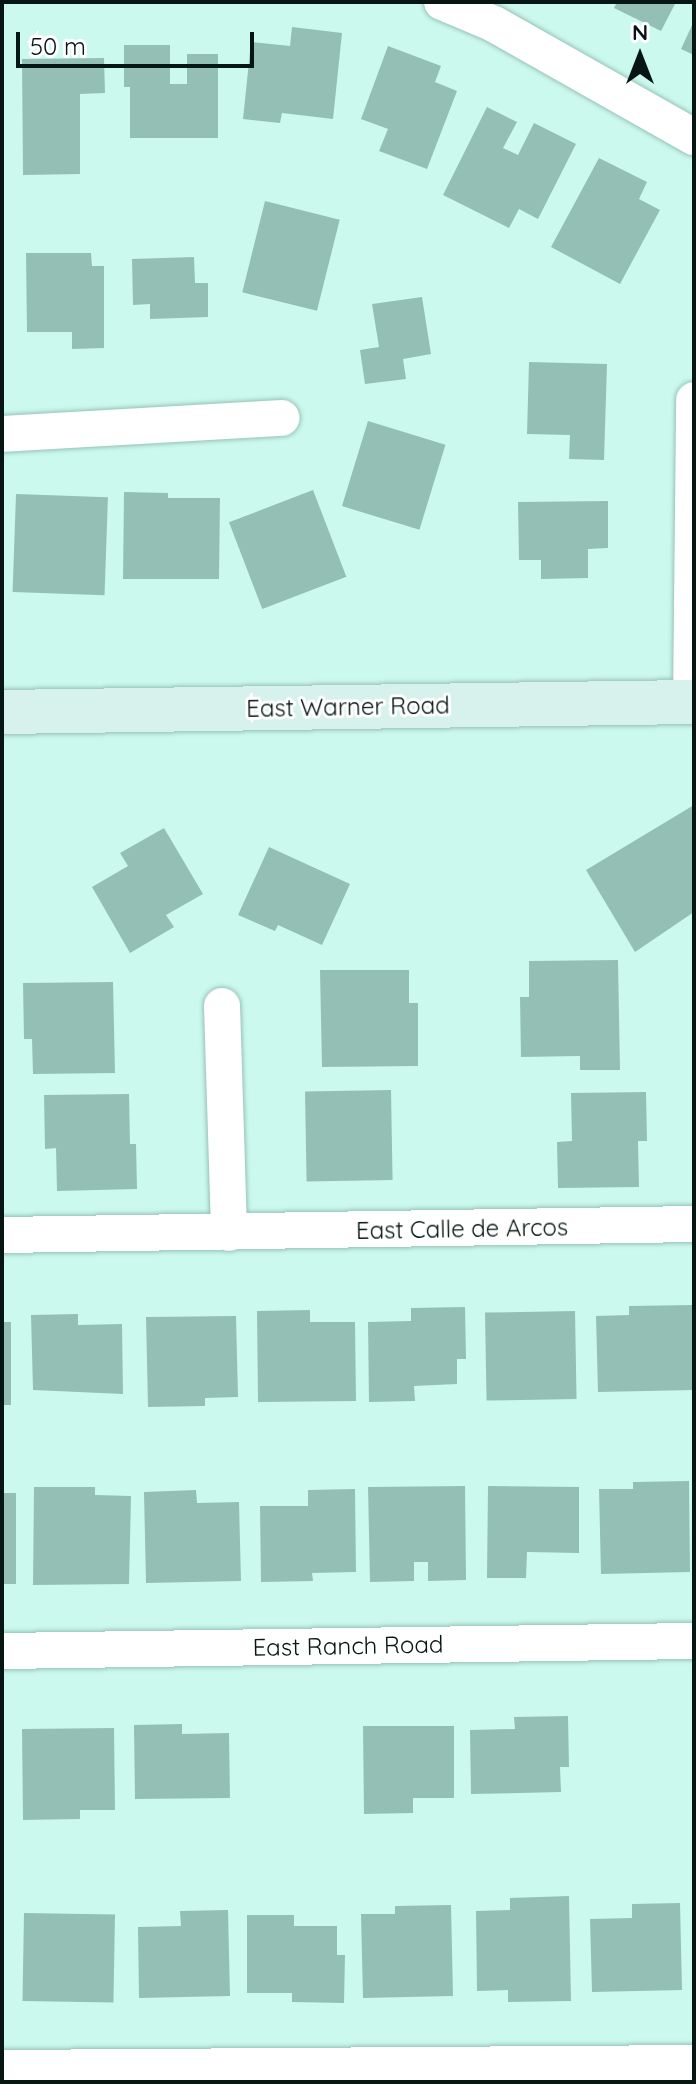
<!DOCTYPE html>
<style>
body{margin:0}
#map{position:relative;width:696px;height:2084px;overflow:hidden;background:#ccf9ee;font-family:Quicksand,sans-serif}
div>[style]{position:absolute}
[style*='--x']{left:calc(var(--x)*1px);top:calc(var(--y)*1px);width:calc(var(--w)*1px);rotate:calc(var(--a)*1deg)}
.building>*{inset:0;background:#94bfb5;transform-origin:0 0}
.roads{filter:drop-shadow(0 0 2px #97c2b8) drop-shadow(0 0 2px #97c2b8)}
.street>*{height:36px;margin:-18px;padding:0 18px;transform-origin:18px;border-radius:18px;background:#fff}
.secondary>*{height:44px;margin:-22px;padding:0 22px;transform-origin:22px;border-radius:22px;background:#d7f2ec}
span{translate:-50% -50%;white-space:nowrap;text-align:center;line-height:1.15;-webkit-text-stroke:6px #fff;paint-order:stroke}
.street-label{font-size:24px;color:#061713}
.frame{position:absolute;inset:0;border:4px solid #061713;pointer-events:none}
.north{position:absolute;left:600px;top:16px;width:80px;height:80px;-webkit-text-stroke:6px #fff;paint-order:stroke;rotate:0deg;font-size:22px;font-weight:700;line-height:32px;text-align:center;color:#061713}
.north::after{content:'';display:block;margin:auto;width:28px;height:36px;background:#061713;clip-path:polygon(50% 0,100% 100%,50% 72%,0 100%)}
.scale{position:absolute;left:16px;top:32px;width:238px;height:36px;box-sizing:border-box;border:4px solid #061713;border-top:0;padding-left:10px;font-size:24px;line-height:28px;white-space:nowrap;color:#061713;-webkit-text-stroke:6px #fff;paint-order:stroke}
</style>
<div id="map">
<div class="building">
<i style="clip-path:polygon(617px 2px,676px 2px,661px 31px,614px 8px)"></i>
<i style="clip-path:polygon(694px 21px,694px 55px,681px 49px)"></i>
<i style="clip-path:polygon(292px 27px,342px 33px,333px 119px,282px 113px,280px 123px,243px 119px,251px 42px,290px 46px)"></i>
<i style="clip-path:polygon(124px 45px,170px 45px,170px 84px,187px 84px,187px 54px,218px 54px,218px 138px,130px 138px,130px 87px,124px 87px)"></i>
<i style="clip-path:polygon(388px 46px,441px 66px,435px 82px,457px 91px,427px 169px,379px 151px,388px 129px,361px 119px)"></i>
<i style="clip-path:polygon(104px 58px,105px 93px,80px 94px,80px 174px,23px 175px,22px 59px)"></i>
<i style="clip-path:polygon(487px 107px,517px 122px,503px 148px,518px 155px,534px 123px,576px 144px,538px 219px,519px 209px,509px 228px,443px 195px)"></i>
<i style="clip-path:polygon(599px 158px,647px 182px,639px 199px,660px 210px,620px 284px,551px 247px)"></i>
<i style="left:265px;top:201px;width:77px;height:94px;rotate:14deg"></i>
<i style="clip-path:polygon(26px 253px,91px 253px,92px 266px,104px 266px,104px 348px,72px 349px,72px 332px,27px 332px)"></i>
<i style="clip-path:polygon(194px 257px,195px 283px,208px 283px,208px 317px,150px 319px,150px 304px,133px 305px,132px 259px)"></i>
<i style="clip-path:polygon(422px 297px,431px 354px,403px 359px,406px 379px,365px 384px,360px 350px,379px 347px,372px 304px)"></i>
<i style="clip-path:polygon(529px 362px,607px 364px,604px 460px,569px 459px,570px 435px,527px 434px)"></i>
<i style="left:368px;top:421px;width:81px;height:89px;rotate:17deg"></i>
<i style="left:313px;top:490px;width:93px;height:90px;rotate:69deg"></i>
<i style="clip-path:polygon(124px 492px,168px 493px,168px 498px,220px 498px,219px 579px,123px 579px)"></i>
<i style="left:16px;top:494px;width:92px;height:98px;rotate:2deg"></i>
<i style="clip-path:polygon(608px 501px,608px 548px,588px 549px,588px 578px,541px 579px,541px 560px,519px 560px,518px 502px)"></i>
<i style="clip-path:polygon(694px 805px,694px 912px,635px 952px,586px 870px)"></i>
<i style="clip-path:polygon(164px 828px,203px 894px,166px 915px,174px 927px,130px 953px,92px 887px,128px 866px,120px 853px)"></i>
<i style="clip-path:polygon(269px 847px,350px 884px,322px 945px,278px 925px,275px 931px,238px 915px)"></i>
<i style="clip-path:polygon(618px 960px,620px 1070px,580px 1070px,580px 1056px,521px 1057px,520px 997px,529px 997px,529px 961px)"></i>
<i style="clip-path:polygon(320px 970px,409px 970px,409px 1003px,418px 1003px,418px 1066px,322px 1067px)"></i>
<i style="clip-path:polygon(113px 982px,115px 1073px,33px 1074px,32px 1039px,24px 1039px,23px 983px)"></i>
<i style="left:391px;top:1090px;width:90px;height:86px;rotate:89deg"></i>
<i style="clip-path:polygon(646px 1092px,647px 1141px,638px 1141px,639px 1187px,558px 1188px,557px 1142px,572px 1141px,571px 1093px)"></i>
<i style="clip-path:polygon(129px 1094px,130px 1144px,136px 1144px,137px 1189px,57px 1191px,56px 1148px,45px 1149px,44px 1095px)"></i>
<i style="clip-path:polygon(692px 1305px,694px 1390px,598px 1392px,596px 1316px,629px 1315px,629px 1306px)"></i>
<i style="clip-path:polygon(465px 1307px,466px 1359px,457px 1359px,457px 1384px,414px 1386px,415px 1401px,369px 1402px,368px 1322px,411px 1321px,411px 1308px)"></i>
<i style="clip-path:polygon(310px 1310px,310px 1322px,355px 1322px,356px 1401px,258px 1402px,257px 1311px)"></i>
<i style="left:575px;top:1311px;width:88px;height:90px;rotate:89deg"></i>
<i style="clip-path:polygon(78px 1314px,78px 1325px,122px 1324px,123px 1394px,33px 1390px,31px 1315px)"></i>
<i style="clip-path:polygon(236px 1316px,238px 1397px,205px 1398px,205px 1406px,148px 1407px,146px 1317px)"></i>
<i style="left:2px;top:1322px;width:9px;height:83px"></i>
<i style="clip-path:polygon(689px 1481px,690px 1572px,601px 1574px,599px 1489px,633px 1489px,633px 1482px)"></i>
<i style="clip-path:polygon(465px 1486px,466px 1580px,428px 1581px,428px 1562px,414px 1562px,414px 1581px,370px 1582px,368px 1487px)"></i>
<i style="clip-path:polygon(488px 1486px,579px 1487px,579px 1553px,527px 1552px,526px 1578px,487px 1578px)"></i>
<i style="clip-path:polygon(34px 1487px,95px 1487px,95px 1495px,131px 1496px,129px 1584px,33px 1585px)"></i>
<i style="clip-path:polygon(355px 1489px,356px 1572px,312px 1573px,313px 1581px,261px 1582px,260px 1506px,308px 1506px,308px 1490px)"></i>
<i style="clip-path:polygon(196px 1490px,197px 1503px,239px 1502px,241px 1581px,146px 1583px,144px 1492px)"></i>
<i style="left:2px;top:1493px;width:14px;height:91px"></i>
<i style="clip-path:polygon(568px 1716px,569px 1767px,560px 1767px,561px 1792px,471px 1794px,470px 1730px,515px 1729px,514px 1717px)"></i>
<i style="clip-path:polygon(182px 1724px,182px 1734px,229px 1733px,230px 1798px,135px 1799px,134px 1725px)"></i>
<i style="clip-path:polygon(363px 1726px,454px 1726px,454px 1798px,413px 1798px,413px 1813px,364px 1814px)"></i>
<i style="clip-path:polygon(114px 1728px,115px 1810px,80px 1810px,80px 1819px,23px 1820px,22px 1729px)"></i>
<i style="clip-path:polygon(569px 1896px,571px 2001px,508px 2002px,508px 1990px,477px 1991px,476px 1911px,510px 1910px,510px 1898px)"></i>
<i style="clip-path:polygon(680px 1903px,682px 1990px,592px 1992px,590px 1919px,632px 1918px,632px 1904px)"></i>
<i style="clip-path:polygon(451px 1905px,453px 1996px,363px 1998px,361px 1914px,395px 1914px,395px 1906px)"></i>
<i style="clip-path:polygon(228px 1910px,230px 1996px,139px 1998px,138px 1927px,181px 1926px,180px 1911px)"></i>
<i style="left:24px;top:1913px;width:91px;height:88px;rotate:1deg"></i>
<i style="clip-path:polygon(247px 1915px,294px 1915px,294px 1926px,337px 1926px,337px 1955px,345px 1955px,344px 2003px,292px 2002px,292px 1993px,247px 1993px)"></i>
</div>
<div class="roads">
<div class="street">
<i style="--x:442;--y:2;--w:56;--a:22.9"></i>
<i style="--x:494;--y:24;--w:230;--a:29.5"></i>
<i style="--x:2;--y:434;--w:280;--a:-3.3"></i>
<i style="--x:691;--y:702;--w:302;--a:-89.4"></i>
<i style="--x:222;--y:1006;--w:227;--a:88.2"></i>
<i style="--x:2;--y:1235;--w:692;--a:-0.91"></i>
<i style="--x:2;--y:1651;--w:692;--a:-0.83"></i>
<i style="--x:2;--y:2068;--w:692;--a:-0.41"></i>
</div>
<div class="secondary">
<i style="--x:2;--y:712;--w:692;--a:-0.83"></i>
</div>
</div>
<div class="street-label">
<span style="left:348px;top:707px;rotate:-1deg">East Warner Road</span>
<span style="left:462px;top:1229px;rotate:-1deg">East Calle de Arcos</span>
<span style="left:348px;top:1646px;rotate:-1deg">East Ranch Road</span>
</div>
<div class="frame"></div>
<div class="north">N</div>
<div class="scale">50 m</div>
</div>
